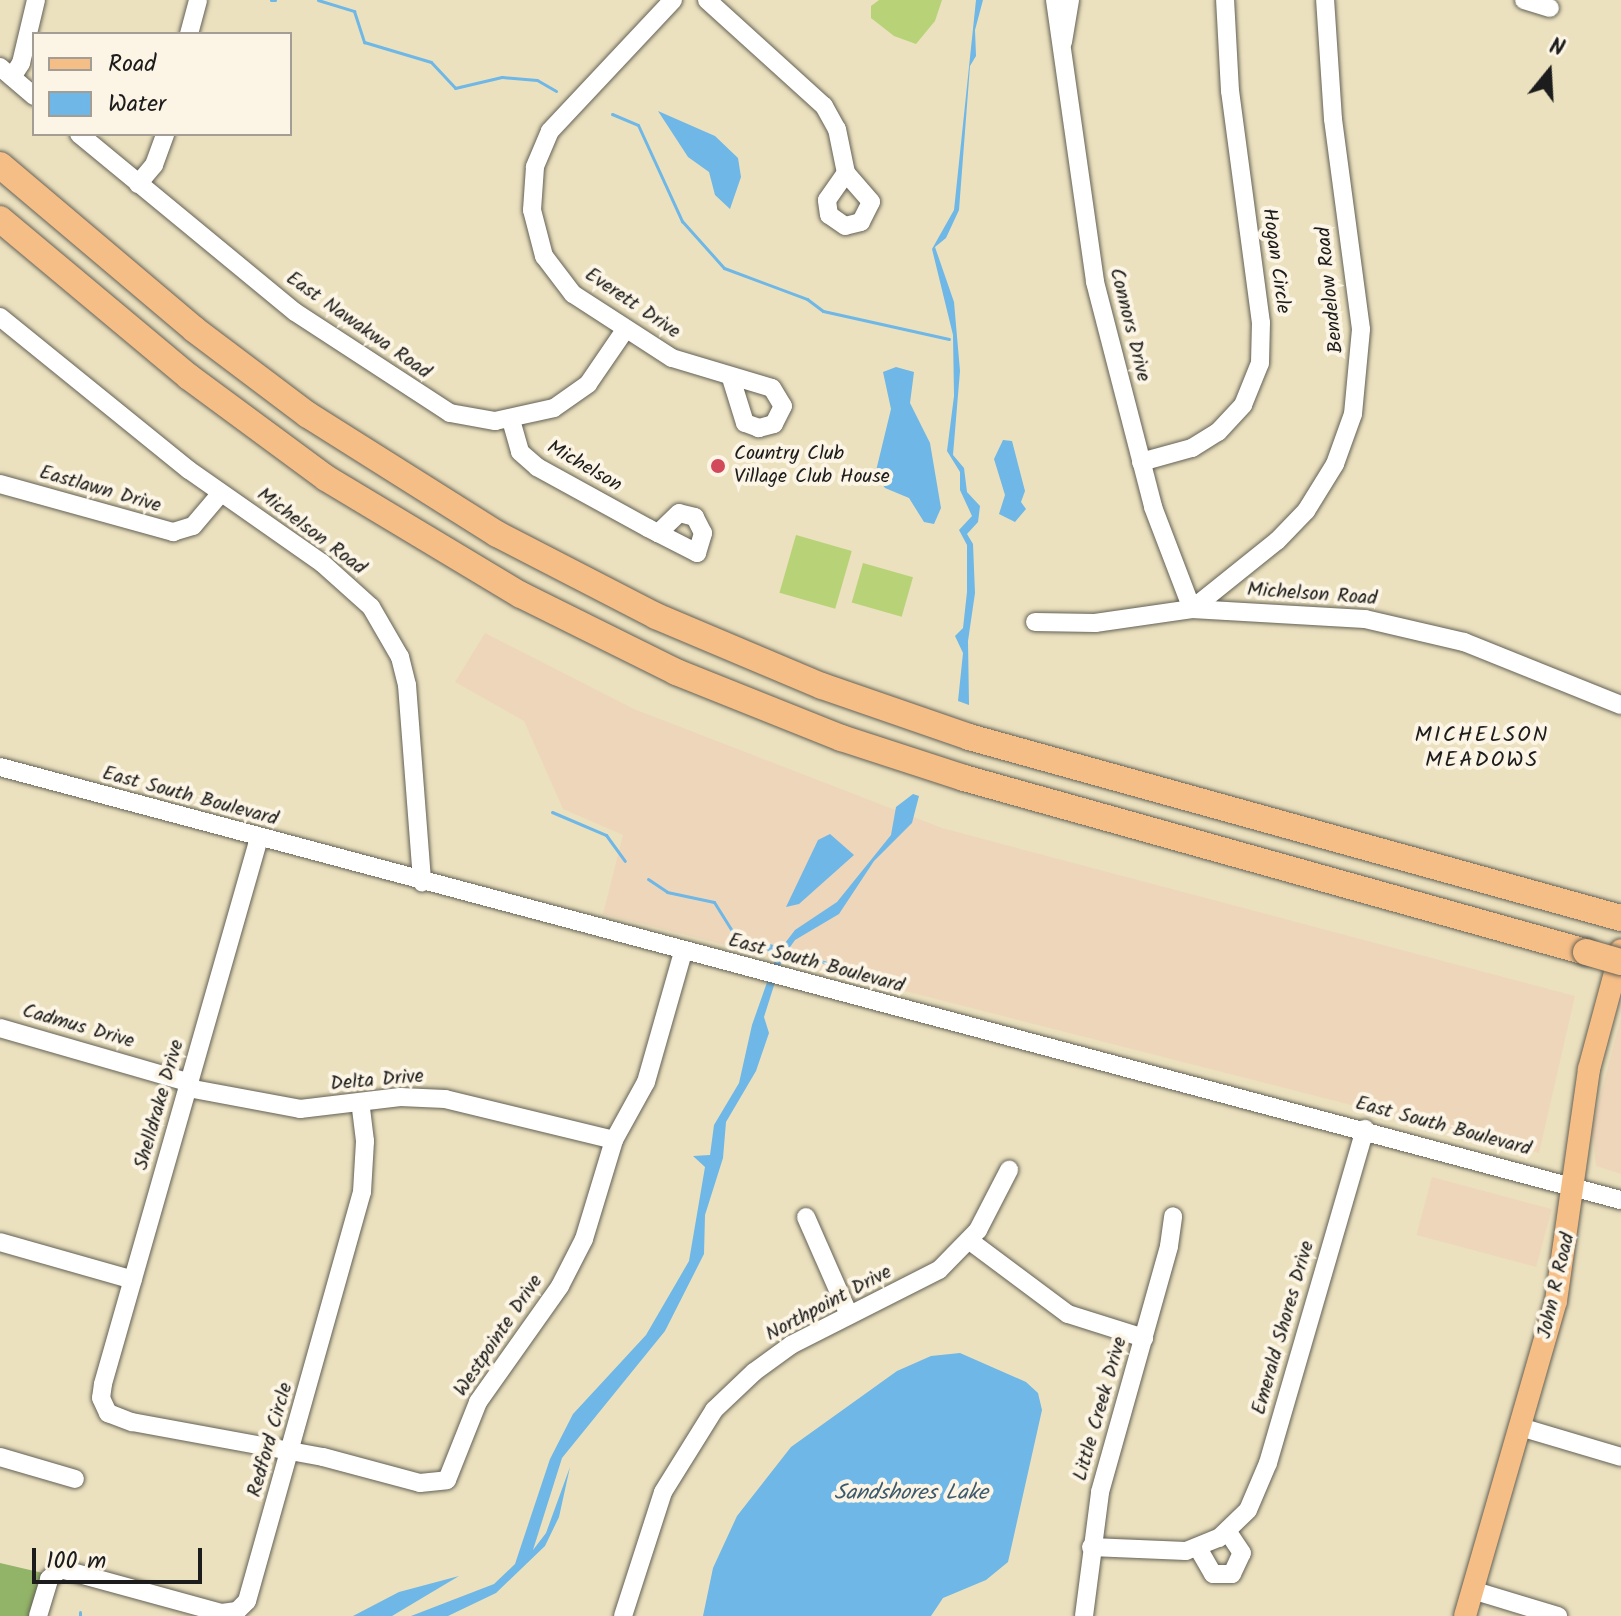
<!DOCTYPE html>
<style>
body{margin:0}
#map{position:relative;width:1621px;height:1616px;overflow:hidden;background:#ebe1bf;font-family:Kalam,sans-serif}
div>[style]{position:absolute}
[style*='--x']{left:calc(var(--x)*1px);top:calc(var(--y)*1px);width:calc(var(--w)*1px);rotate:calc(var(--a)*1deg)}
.built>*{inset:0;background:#eed6bb;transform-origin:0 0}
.green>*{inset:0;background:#b8d278;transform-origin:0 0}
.forest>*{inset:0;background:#92b468}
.water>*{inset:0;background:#6eb7e6}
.stream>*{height:3px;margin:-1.5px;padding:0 1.5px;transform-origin:1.5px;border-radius:1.5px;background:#6eb7e6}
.roads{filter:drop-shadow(0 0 2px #646155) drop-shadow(0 0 2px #646155)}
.minor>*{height:18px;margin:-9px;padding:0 9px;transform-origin:9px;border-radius:9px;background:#fff}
.major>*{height:22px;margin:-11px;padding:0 11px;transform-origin:11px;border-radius:11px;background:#f6be87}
.highway>*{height:26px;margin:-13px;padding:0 13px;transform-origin:13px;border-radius:13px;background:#f6be87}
.bridges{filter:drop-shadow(0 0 2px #646155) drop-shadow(0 0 2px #646155)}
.highway-bridge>*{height:26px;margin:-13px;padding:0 13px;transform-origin:13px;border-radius:13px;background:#f6be87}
.dots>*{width:22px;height:22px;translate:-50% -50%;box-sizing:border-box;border:4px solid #fcf5e5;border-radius:50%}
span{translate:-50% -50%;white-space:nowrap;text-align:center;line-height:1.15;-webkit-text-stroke:8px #fcf5e5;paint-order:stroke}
.street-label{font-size:20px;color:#1c1c1c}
.poi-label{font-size:20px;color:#1c1c1c}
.left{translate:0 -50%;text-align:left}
.neighbourhood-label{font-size:22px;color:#1c1c1c;letter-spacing:2px}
.water-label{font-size:22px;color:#3d5a6d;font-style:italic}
.legend{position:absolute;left:32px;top:32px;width:260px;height:104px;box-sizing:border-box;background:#fcf5e5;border:2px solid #a29e95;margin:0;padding:10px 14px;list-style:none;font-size:24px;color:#1c1c1c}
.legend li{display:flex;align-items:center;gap:16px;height:40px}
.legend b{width:40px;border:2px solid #a29e95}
.north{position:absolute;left:1509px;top:32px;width:80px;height:80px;-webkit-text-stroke:6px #fcf5e5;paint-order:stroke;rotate:18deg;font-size:22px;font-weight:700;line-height:32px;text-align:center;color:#1c1c1c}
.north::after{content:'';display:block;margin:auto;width:28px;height:36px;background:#1c1c1c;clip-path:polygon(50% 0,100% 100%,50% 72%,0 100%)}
.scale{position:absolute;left:32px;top:1548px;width:170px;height:36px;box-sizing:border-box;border:4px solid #1c1c1c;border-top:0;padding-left:10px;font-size:24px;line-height:28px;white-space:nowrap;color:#1c1c1c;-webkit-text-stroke:6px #fcf5e5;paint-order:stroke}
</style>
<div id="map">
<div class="built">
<i style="clip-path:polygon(485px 633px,634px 709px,942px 828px,1575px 996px,1539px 1153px,603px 914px,623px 835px,563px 809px,524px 721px,455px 682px)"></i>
<i style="clip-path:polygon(1621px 1018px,1621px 1174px,1596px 1166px,1592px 1128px)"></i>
<i style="left:1432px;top:1177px;width:124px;height:60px;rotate:15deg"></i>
</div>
<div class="green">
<i style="clip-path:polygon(879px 0,942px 0,935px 21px,916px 44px,894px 36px,871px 18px,871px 6px)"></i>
<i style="left:796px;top:535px;width:58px;height:60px;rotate:16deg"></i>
<i style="left:863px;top:563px;width:52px;height:41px;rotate:16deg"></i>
</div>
<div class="forest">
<i style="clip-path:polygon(0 1563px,43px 1573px,32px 1616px,0 1616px)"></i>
</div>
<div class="water">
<i style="clip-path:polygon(976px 0,983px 0,975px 30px,976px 56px,970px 66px,959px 210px,946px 238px,935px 247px,954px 302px,960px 371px,953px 455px,964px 468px,967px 492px,980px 506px,978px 522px,967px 534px,973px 544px,975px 593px,968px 641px,969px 705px,958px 701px,963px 653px,955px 636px,963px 628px,967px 592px,967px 545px,959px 530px,972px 516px,960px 490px,960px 472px,947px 451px,954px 396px,953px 335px,932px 249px,954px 210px)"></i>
<i style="clip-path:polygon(658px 111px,715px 136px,738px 158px,741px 177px,730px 209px,715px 195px,709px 172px,688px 157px)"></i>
<i style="clip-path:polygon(896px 367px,914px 372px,910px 403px,930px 443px,941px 508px,934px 524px,924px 522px,909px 498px,885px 488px,875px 475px,891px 409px,883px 372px)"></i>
<i style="clip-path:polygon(1003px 440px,1012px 441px,1025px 491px,1021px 502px,1026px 509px,1015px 522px,999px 514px,1005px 495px,994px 459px)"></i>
<i style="clip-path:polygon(913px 794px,919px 796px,912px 823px,874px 861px,839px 914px,795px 940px,783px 957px,764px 1017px,769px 1033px,756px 1071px,726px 1122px,723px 1158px,705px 1215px,704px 1254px,665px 1331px,562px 1458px,533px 1550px,546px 1533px,570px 1467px,559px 1517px,545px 1546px,496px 1593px,448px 1616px,411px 1616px,494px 1584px,515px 1564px,550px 1459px,573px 1414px,646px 1335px,689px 1261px,705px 1167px,693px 1156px,710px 1155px,714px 1125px,739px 1083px,752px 1025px,777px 954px,745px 943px,745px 938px,782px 947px,795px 930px,837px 902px,891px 835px,896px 807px)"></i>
<i style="clip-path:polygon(830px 834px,854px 855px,799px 904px,786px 907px,818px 840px)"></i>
<i style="clip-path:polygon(960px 1353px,1026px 1382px,1038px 1393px,1042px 1410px,1008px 1562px,986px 1580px,943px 1598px,931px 1616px,703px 1616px,713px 1568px,737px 1516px,791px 1447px,897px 1371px,931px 1356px)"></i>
<i style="clip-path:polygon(459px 1576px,392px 1616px,353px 1616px,399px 1592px)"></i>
</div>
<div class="stream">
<i style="--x:271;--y:0;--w:4;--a:0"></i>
<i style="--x:318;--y:0;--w:38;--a:17"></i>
<i style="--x:354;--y:11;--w:33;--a:72"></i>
<i style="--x:364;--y:42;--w:70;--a:16.6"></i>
<i style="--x:431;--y:62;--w:35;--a:47"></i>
<i style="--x:455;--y:88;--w:48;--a:-13.2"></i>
<i style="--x:502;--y:77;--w:35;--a:5"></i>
<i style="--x:537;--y:80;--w:22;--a:30"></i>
<i style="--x:612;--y:114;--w:28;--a:23"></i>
<i style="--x:638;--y:125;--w:106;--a:65.4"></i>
<i style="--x:682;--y:221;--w:63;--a:48.2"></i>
<i style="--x:724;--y:268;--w:89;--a:20.5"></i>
<i style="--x:807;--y:299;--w:20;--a:37"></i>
<i style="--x:823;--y:311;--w:129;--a:12.5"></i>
<i style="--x:552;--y:812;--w:59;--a:23.1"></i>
<i style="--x:606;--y:835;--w:32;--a:54"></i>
<i style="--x:648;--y:879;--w:23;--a:34"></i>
<i style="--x:667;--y:892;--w:48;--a:12"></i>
<i style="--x:714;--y:902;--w:36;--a:58"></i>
<i style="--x:733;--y:932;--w:14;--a:34"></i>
<i style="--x:786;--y:951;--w:106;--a:16.4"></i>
<i style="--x:80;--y:1612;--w:4;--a:90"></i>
</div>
<div class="roads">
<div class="minor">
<i style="--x:673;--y:0;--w:180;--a:133.2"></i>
<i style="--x:550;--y:131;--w:39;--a:113"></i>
<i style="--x:535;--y:167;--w:43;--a:94"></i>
<i style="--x:532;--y:210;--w:48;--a:75.4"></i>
<i style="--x:544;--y:256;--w:48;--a:52.7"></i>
<i style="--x:573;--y:294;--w:118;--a:32.9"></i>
<i style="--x:672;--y:358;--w:104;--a:16.7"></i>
<i style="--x:772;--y:388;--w:21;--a:59"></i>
<i style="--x:783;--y:406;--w:20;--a:117"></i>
<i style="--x:774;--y:424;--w:16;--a:165"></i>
<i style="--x:759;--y:428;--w:15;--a:-160"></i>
<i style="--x:745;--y:423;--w:47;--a:-107.3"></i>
<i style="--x:707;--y:0;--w:158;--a:42.2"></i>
<i style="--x:824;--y:106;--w:26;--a:61"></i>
<i style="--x:837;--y:129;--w:45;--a:78.4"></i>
<i style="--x:846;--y:173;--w:38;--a:49"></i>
<i style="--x:871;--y:202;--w:22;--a:117"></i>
<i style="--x:861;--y:222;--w:16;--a:166"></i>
<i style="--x:845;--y:226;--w:19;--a:-145"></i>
<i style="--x:829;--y:215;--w:15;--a:-98"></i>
<i style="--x:827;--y:200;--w:33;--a:-55"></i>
<i style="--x:1055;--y:0;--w:285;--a:81.9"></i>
<i style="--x:1095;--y:282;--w:232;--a:75.5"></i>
<i style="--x:1153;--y:507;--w:109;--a:69.1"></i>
<i style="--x:1192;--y:609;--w:109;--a:-38.7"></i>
<i style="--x:1277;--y:541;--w:42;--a:-46"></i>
<i style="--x:1306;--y:511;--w:55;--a:-58.3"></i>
<i style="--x:1335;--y:464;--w:53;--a:-70.2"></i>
<i style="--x:1353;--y:414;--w:85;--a:-84.6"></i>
<i style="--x:1361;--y:329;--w:212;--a:-97.6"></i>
<i style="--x:1333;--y:119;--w:119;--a:-93.8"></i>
<i style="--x:1524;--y:0;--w:27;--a:17"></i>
<i style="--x:189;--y:34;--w:35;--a:-75"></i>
<i style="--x:1063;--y:42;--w:43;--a:-80.5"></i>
<i style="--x:0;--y:67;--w:45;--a:40.5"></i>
<i style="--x:12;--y:77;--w:17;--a:-57"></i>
<i style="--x:21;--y:63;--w:65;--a:-76.6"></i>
<i style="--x:79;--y:134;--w:280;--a:39.5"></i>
<i style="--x:295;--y:312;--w:185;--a:33.1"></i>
<i style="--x:450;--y:413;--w:46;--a:10.1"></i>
<i style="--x:495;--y:421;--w:60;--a:-12.4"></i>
<i style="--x:554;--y:408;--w:42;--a:-35.2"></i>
<i style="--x:588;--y:384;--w:65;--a:-55.6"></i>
<i style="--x:138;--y:184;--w:25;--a:-50"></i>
<i style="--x:154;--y:165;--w:33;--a:-70"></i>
<i style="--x:0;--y:317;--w:243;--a:39"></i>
<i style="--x:189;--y:470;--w:162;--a:35"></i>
<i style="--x:322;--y:563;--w:66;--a:41.9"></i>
<i style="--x:371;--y:607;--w:58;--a:59.9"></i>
<i style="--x:400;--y:657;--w:29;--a:76"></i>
<i style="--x:407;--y:685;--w:198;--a:85.6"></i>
<i style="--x:511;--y:420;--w:33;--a:74"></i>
<i style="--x:520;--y:452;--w:23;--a:41"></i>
<i style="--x:537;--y:467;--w:127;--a:28.8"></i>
<i style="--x:648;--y:528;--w:11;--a:27"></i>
<i style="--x:658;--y:533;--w:44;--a:27.1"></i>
<i style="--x:697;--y:553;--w:21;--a:-73"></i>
<i style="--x:703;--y:533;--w:18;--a:-117"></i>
<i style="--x:695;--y:517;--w:16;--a:-166"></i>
<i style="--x:679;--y:513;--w:29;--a:136"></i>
<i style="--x:1141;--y:462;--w:53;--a:-15.4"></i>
<i style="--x:1192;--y:448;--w:31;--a:-32"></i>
<i style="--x:1218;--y:432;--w:37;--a:-47"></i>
<i style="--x:1243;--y:405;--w:45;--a:-68"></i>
<i style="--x:1260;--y:363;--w:40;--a:-88.6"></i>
<i style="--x:1261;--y:323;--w:234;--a:-97.6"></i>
<i style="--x:1230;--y:91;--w:91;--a:-93.1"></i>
<i style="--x:0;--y:484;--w:180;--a:15.5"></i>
<i style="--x:173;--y:532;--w:21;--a:-17"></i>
<i style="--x:193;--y:526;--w:43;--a:-49.7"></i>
<i style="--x:1035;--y:622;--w:60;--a:1"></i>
<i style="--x:1095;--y:623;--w:98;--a:-8.2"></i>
<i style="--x:1192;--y:609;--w:173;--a:3.3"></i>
<i style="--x:1365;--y:619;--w:102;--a:13.1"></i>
<i style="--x:1464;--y:642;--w:169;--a:21.9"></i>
<i style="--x:0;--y:767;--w:1678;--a:14.96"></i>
<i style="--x:259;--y:838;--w:568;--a:105.95"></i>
<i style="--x:103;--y:1384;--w:14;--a:98"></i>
<i style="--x:101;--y:1398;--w:17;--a:65"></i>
<i style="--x:108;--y:1413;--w:26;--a:21"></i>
<i style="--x:132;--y:1422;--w:194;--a:10.4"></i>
<i style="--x:323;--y:1457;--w:100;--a:15"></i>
<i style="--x:420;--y:1483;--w:27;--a:-6"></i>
<i style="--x:447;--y:1480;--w:84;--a:-68.3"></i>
<i style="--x:478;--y:1402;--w:142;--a:-54.7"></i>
<i style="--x:560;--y:1286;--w:53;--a:-62.9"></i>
<i style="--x:584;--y:1239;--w:103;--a:-73.1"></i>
<i style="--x:614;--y:1140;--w:66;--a:-61.1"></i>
<i style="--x:646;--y:1082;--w:135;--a:-74.1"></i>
<i style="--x:0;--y:1028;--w:198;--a:16.1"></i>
<i style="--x:188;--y:1088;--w:114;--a:10.6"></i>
<i style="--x:300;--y:1109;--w:101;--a:-6.8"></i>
<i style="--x:400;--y:1097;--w:45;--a:2.5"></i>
<i style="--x:445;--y:1099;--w:174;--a:13.6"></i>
<i style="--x:806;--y:1217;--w:107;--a:66.3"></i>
<i style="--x:970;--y:1241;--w:122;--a:36.7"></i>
<i style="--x:1068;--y:1314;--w:80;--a:17.5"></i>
<i style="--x:0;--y:1242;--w:138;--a:15.9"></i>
<i style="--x:1520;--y:1427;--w:105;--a:16.5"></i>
<i style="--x:0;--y:1457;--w:78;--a:16.3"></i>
<i style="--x:1091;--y:1547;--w:95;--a:2.4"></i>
<i style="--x:1186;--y:1551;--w:35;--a:-22"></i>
<i style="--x:1219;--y:1538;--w:40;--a:-44"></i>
<i style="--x:1248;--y:1510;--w:51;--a:-66.9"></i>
<i style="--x:1268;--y:1463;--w:348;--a:-73.8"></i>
<i style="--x:1198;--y:1548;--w:30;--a:60"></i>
<i style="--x:1213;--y:1574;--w:19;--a:0"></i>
<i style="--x:1232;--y:1574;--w:23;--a:-65"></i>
<i style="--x:1242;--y:1553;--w:25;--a:-124"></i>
<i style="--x:1472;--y:1590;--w:90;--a:16.8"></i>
<i style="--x:38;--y:1616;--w:39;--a:-73"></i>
<i style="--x:49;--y:1579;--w:16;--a:-40"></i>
<i style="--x:61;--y:1569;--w:167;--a:15.3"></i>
<i style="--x:222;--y:1613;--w:15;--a:-8"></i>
<i style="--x:237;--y:1611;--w:14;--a:-45"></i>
<i style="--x:247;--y:1601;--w:425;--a:-74.3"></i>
<i style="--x:362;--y:1192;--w:51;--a:-86.6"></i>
<i style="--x:365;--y:1141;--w:39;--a:-97"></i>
<i style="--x:623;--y:1616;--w:130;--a:-72.1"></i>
<i style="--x:663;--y:1492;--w:97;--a:-58.1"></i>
<i style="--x:714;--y:1410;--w:55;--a:-43.5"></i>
<i style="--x:754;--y:1372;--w:46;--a:-36.1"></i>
<i style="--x:791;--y:1345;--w:166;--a:-26.9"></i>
<i style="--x:939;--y:1270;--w:56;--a:-45.7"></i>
<i style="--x:978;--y:1230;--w:68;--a:-62.7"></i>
<i style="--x:1084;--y:1616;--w:125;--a:-82.6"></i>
<i style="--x:1100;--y:1492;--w:255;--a:-74.3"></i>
<i style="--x:1169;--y:1246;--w:30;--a:-82"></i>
</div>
<div class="major">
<i style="--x:1465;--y:1616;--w:328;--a:-73.9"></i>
<i style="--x:1556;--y:1301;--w:234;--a:-81.9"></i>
<i style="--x:1589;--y:1069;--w:123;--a:-74.9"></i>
</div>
<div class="highway">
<i style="--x:0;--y:165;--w:255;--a:40.2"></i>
<i style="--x:195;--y:330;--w:141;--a:37"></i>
<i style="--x:308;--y:415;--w:223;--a:32.2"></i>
<i style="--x:497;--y:534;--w:179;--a:27.3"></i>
<i style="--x:656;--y:616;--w:180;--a:22.9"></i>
<i style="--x:822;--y:686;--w:156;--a:19.1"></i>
<i style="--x:969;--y:737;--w:677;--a:15.52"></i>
<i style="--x:0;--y:219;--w:246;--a:39.9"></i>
<i style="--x:189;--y:377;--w:170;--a:36.4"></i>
<i style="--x:326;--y:478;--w:227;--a:31"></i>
<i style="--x:521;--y:595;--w:173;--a:26.4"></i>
<i style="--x:676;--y:672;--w:178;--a:21.8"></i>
<i style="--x:841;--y:738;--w:129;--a:18"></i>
<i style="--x:964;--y:778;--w:646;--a:15.63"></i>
</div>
</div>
<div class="bridges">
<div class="highway-bridge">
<i style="--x:1586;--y:952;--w:36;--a:16"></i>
</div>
</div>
<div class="dots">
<i style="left:718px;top:466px;background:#d1495b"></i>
</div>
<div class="street-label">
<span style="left:1275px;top:261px;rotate:82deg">Hogan Circle</span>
<span style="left:1331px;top:290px;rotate:-96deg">Bendelow Road</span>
<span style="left:632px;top:304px;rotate:34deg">Everett Drive</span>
<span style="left:1129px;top:325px;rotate:76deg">Connors Drive</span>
<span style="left:358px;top:326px;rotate:35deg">East Nawakwa Road</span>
<span style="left:584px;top:467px;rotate:30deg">Michelson</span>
<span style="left:100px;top:490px;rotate:16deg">Eastlawn Drive</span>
<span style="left:311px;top:532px;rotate:37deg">Michelson Road</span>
<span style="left:1312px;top:595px;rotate:4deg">Michelson Road</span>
<span style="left:190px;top:797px;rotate:15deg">East South Boulevard</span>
<span style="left:816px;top:964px;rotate:15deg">East South Boulevard</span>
<span style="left:78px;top:1027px;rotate:16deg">Cadmus Drive</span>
<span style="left:377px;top:1081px;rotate:-5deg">Delta Drive</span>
<span style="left:160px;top:1105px;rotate:-74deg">Shelldrake Drive</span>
<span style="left:1443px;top:1127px;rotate:15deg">East South Boulevard</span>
<span style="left:1557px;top:1286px;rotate:-77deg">John R Road</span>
<span style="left:829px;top:1304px;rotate:-28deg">Northpoint Drive</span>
<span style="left:1284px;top:1328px;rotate:-74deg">Emerald Shores Drive</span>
<span style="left:499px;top:1336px;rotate:-56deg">Westpointe Drive</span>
<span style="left:1101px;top:1409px;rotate:-74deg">Little Creek Drive</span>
<span style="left:271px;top:1440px;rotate:-74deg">Redford Circle</span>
</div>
<div class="poi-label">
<span class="left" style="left:734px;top:466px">Country Club<br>Village Club House</span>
</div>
<div class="neighbourhood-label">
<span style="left:1482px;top:748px">MICHELSON<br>MEADOWS</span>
</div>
<div class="water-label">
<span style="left:911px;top:1494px">Sandshores Lake</span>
</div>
<ul class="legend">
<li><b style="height:10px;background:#f6be87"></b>Road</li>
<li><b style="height:22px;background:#6eb7e6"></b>Water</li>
</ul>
<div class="north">N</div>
<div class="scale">100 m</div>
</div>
